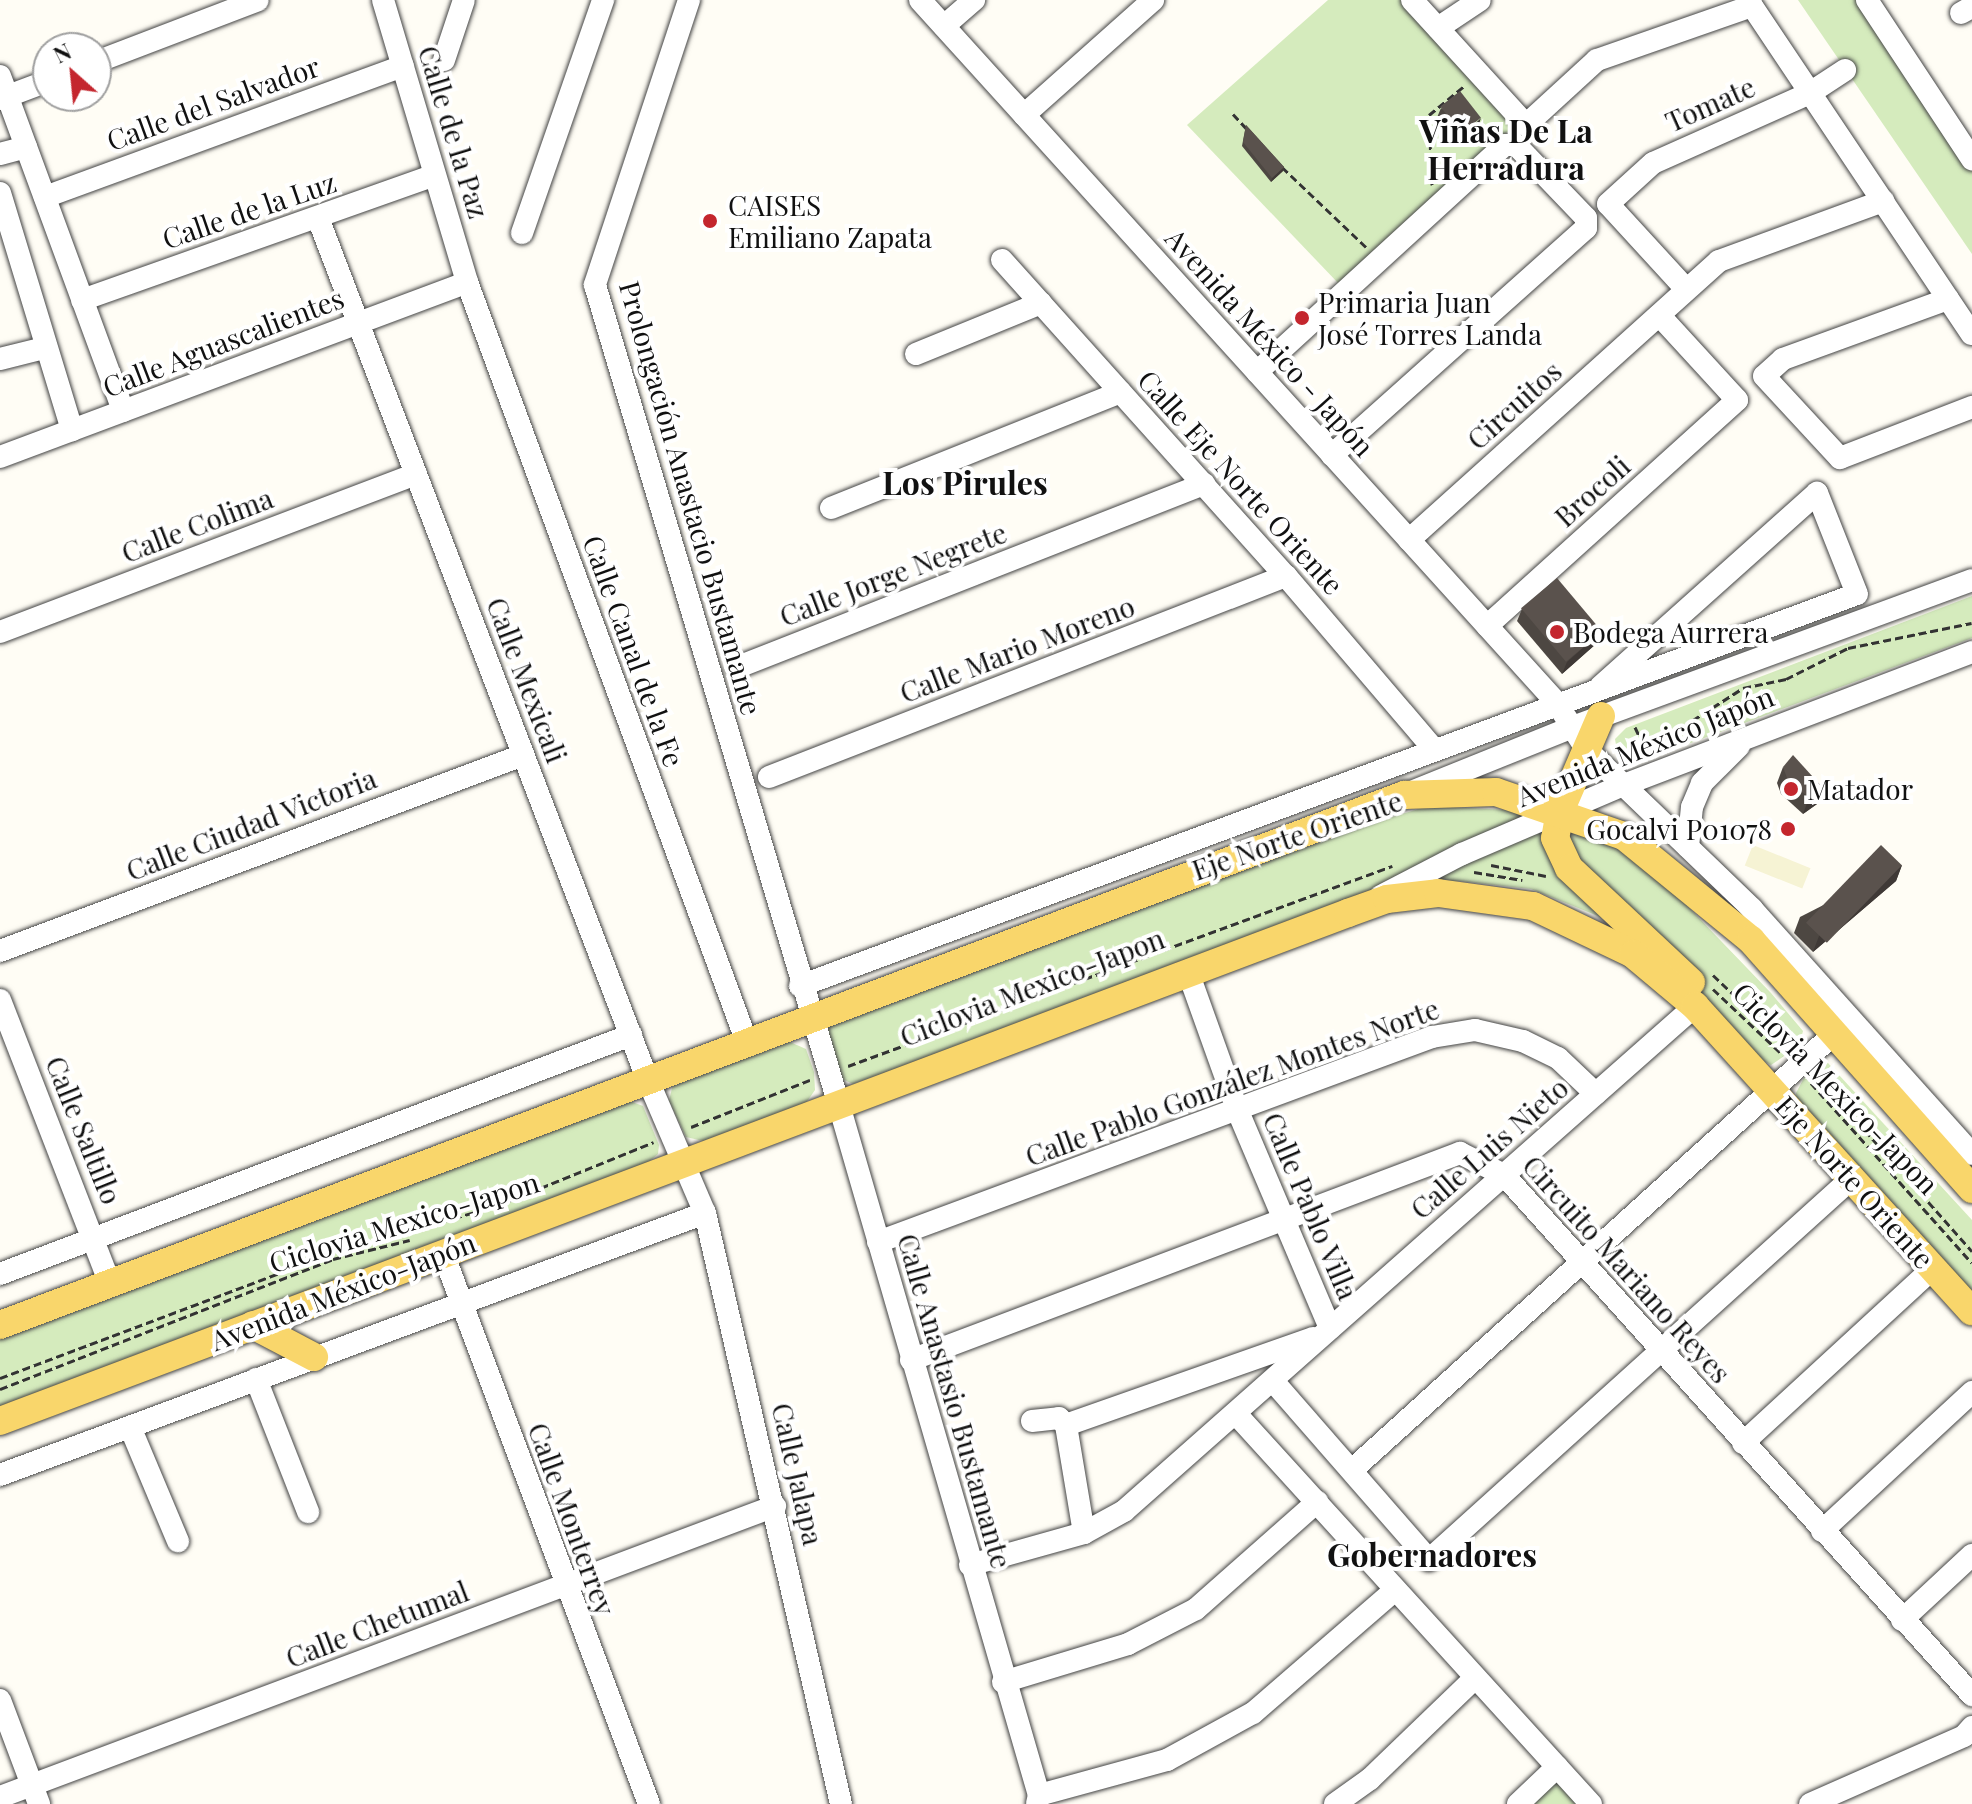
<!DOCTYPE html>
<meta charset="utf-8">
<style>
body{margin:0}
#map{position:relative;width:1972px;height:1804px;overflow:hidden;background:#fffdf5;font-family:"Playfair Display",serif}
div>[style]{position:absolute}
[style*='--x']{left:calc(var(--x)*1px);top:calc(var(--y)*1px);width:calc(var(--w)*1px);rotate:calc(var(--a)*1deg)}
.farmland>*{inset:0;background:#f6f3d4;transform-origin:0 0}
.green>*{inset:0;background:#d5ebbd}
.path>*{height:3px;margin-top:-1.5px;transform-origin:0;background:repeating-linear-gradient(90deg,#333 0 8px,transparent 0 12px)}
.roads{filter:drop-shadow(0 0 2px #444) drop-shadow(0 0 2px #444)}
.minor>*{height:22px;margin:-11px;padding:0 11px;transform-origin:11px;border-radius:11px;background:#fff}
.major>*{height:28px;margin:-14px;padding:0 14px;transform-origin:14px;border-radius:14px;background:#f9d66b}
.wall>*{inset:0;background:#4d4742}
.shaded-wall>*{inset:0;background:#3f3936}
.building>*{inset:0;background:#5a524d;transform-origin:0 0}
.dots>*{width:22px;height:22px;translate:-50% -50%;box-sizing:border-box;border:4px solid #fff;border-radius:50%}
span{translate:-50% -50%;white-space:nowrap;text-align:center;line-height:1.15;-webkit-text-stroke:8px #fff;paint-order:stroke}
.street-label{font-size:28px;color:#111}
.poi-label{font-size:28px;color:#111}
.left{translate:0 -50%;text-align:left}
.right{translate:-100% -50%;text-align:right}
.quarter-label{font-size:32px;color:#111;font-weight:700}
.north{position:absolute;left:32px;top:32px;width:80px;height:80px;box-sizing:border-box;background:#fff;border:2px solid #a0a0a0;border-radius:50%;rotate:333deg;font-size:22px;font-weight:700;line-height:32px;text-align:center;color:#111}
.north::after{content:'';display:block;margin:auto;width:28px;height:36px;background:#c4262e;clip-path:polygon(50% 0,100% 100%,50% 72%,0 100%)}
</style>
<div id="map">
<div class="farmland">
<i style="left:1753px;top:845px;width:62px;height:22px;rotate:22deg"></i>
</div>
<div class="green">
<i style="clip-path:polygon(1328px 0,1404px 0,1515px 125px,1339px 284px,1187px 125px)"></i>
<i style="clip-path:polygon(1798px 0,1857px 0,1972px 169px,1972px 254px)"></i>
<i style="clip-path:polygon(1972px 596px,1972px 638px,1637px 763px,1617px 751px,1615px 739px,1626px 728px)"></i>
<i style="clip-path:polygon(1429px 806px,1509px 810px,1599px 838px,1633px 858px,1673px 891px,1771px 993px,1803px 1031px,1799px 1046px,1771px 1065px,1762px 1060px,1636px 936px,1598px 916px,1531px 889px,1459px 881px,1421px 883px,853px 1084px,840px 1078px,827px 1030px,832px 1024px,1344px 831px)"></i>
<i style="clip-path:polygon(783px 1039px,806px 1049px,814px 1072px,815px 1090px,806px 1103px,703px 1141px,686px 1137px,669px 1101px,673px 1084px)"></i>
<i style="clip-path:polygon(1828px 1063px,1972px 1220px,1972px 1297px,1797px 1104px,1796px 1093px,1806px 1074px)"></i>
<i style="clip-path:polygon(627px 1100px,643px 1106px,659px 1145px,658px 1154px,646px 1164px,0 1407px,0 1339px)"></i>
<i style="clip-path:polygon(1554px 1778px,1578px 1804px,1526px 1804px)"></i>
</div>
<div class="path">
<i style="--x:1233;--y:114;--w:21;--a:47"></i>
<i style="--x:1282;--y:167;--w:116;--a:43.6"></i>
<i style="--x:1432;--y:185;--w:70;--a:-92.5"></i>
<i style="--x:1429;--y:115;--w:45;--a:-39.6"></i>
<i style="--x:1635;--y:727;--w:31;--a:65"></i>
<i style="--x:1641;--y:741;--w:21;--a:-3"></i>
<i style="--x:1662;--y:740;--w:96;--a:-32.7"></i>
<i style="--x:1743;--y:688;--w:44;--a:-11.8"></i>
<i style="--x:1786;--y:679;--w:69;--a:-26.6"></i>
<i style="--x:1848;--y:648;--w:126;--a:-11.4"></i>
<i style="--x:1491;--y:865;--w:56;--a:11.3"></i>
<i style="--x:1474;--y:872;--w:49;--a:9.5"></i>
<i style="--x:1713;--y:975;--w:105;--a:43.5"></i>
<i style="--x:1713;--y:989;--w:96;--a:43.3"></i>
<i style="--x:848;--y:1066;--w:580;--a:-20.19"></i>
<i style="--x:1817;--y:1076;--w:234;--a:48.5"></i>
<i style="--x:1811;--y:1083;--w:241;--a:48.2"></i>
<i style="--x:691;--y:1127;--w:128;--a:-21.6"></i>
<i style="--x:0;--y:1378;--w:349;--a:-20.6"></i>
<i style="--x:327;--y:1255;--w:176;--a:-16.2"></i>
<i style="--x:496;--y:1206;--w:170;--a:-22.1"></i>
<i style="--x:0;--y:1389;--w:357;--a:-21.3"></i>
<i style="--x:333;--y:1259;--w:79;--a:-13.9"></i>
</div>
<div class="roads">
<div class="minor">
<i style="--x:383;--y:0;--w:294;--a:73.4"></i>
<i style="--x:467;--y:282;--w:808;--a:69.79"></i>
<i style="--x:689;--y:0;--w:300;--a:108.3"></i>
<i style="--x:595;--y:285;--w:856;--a:73.43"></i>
<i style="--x:839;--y:1105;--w:718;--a:73.84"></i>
<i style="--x:1039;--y:1795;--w:9;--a:103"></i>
<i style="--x:920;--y:0;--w:947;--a:47.82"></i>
<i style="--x:1556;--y:702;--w:56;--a:57.4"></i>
<i style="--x:1586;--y:749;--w:231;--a:43.9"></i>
<i style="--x:1752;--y:909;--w:329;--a:48.1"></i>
<i style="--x:1412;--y:0;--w:169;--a:47.6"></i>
<i style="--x:1526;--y:125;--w:96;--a:-42.5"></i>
<i style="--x:1597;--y:60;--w:164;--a:-19.2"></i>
<i style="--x:1748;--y:0;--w:402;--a:56.2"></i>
<i style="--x:1867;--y:0;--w:191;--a:56.6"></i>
<i style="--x:1961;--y:13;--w:13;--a:-29"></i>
<i style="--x:944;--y:26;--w:40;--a:-41"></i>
<i style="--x:1438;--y:28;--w:50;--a:-33.7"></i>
<i style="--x:444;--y:60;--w:63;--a:-71.6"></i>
<i style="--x:96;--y:62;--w:173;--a:-20.9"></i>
<i style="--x:0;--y:76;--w:357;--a:69.8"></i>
<i style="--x:0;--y:99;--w:51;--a:-20.6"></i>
<i style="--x:1024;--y:115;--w:173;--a:-41.7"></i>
<i style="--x:0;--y:154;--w:27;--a:-15"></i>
<i style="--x:0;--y:193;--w:248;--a:73.1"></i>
<i style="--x:45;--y:197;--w:381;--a:-20.1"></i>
<i style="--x:318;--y:218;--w:921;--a:69.07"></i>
<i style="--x:647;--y:1078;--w:147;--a:66.8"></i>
<i style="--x:705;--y:1213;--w:606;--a:77.04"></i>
<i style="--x:522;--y:233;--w:247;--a:-70.8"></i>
<i style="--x:1002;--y:260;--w:425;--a:48.1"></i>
<i style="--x:1286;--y:576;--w:226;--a:49.5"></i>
<i style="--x:1686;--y:289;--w:115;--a:-132.5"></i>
<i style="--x:1608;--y:204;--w:61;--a:-42.3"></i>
<i style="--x:1653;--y:163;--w:172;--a:-24"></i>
<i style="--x:1810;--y:93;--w:42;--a:-33.3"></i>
<i style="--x:1948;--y:299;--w:176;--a:160"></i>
<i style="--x:1783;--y:359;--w:25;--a:138"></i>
<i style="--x:1764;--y:376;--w:112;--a:47.2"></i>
<i style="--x:1840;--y:458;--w:142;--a:-21.1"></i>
<i style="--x:82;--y:300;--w:374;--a:-19.5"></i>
<i style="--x:916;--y:354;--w:135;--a:-22.2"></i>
<i style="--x:0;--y:359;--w:45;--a:-14"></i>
<i style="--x:1257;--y:372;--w:336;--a:-42.5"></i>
<i style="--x:1505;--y:145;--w:11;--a:0"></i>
<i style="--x:1516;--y:145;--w:101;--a:46.2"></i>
<i style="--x:1586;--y:218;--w:10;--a:90"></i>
<i style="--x:1586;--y:228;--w:341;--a:138.2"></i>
<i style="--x:0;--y:457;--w:499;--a:-20.5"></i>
<i style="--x:831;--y:508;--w:312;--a:-21.8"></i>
<i style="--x:1409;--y:540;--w:417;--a:-42"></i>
<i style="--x:1719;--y:261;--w:175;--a:-20.1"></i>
<i style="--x:1487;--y:626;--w:337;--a:-42.1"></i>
<i style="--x:1737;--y:400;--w:115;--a:-132.5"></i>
<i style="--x:0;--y:632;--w:445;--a:-20.8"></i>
<i style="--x:738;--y:667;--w:501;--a:-21.44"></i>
<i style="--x:769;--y:777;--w:555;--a:-21.25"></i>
<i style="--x:1416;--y:790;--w:166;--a:-21.9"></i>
<i style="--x:1570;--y:728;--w:428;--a:-20.2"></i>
<i style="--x:1688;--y:847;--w:40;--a:-84.3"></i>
<i style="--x:1692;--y:807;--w:26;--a:-67"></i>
<i style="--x:1702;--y:783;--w:52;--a:-45"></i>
<i style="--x:1381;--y:896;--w:91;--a:-27.4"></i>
<i style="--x:1462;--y:854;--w:173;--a:-23.2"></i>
<i style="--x:1621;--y:786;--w:376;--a:-20.9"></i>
<i style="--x:0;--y:951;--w:559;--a:-20.54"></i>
<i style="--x:1188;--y:972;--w:145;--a:70.3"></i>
<i style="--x:1237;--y:1109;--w:238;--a:67"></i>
<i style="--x:800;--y:986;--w:1127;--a:-20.35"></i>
<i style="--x:1857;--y:594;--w:109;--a:-111.6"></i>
<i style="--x:1817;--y:493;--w:290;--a:138.2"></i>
<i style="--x:0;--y:1000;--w:304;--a:68.8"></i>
<i style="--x:878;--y:1242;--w:591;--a:-20.31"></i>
<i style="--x:1432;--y:1037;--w:44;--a:-9.2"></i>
<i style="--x:1475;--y:1030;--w:49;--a:12.9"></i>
<i style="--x:1523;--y:1041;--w:39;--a:26"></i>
<i style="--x:1558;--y:1058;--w:52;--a:43.5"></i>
<i style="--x:443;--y:1253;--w:588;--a:69.5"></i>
<i style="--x:0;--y:1274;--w:675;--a:-20.74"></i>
<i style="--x:911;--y:1360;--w:587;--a:-20.66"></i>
<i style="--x:1460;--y:1153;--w:49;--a:26.6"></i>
<i style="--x:1504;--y:1175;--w:700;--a:48.01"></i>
<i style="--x:256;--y:1379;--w:143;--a:68.6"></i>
<i style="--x:1273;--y:1381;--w:237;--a:48.9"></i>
<i style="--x:1429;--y:1560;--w:570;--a:-42.08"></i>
<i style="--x:1237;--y:1415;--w:526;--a:47.7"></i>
<i style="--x:1032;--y:1421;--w:27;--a:-6"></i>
<i style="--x:1059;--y:1418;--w:10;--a:45"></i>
<i style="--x:130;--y:1427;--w:124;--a:67.2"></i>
<i style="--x:1743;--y:1443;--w:258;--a:-42.6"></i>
<i style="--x:1352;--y:1470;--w:666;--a:-42.14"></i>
<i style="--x:0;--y:1475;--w:752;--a:-20.39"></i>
<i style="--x:1822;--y:1531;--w:205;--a:-42.8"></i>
<i style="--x:1084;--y:1533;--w:109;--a:-99.5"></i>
<i style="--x:1066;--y:1425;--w:262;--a:-19.4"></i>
<i style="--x:970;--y:1565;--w:118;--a:-15.7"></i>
<i style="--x:1084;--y:1533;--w:46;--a:-28.8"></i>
<i style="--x:1124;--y:1511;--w:762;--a:-41.49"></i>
<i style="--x:1902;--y:1620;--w:96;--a:-42.9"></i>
<i style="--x:1003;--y:1682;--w:131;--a:-16.9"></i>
<i style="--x:1128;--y:1644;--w:76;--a:-27.2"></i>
<i style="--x:1196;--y:1609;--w:162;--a:-41.5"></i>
<i style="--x:0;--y:1700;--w:111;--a:69.4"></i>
<i style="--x:1039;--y:1795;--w:133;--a:-15.3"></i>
<i style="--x:1167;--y:1760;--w:98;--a:-28.7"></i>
<i style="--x:1253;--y:1713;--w:188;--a:-40.9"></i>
<i style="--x:0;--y:1797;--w:828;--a:-20.58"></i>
<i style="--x:1335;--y:1804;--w:43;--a:-35.5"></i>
<i style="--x:1370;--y:1779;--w:146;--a:-43.9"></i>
<i style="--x:1518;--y:1804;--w:54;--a:-43.5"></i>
<i style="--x:1810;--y:1804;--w:168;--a:-23.8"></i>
<i style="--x:1964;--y:1736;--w:12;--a:-48"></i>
</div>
<div class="major">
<i style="--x:1601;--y:716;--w:103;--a:113.3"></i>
<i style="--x:1560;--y:811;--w:27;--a:100"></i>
<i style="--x:1555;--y:838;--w:33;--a:65"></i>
<i style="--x:1569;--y:868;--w:167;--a:43.1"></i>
<i style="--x:0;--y:1325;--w:1501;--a:-20.68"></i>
<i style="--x:1404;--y:795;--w:92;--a:-1.9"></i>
<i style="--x:1496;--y:792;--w:135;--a:19"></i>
<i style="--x:1624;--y:836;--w:164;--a:39.3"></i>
<i style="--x:1751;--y:940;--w:333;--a:48.4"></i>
<i style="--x:253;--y:1325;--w:69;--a:27.7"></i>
<i style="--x:0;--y:1421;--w:1441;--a:-20.65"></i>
<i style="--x:1348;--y:913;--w:41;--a:-19.7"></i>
<i style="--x:1387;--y:899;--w:51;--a:-6.7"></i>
<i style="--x:1438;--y:893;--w:96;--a:7.8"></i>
<i style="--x:1533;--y:906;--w:111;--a:25.6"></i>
<i style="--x:1633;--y:954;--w:81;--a:40"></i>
<i style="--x:1695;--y:1006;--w:412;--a:47.8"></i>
</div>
</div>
<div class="wall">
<i style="clip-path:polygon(1441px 108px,1477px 130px,1458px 147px,1436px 120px)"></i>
<i style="clip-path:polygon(1246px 125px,1284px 167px,1283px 171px,1271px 182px,1242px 146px)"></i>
<i style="clip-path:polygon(1522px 609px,1602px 631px,1597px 643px,1562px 674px,1517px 621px)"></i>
<i style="clip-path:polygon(1783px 767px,1817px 804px,1803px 814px,1781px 794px,1777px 783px)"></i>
<i style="clip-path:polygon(1902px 865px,1896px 881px,1813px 952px,1794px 933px,1800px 917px)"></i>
</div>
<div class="shaded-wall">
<i style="clip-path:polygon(1481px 118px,1477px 130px,1458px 147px,1463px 135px)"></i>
<i style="clip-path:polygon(1284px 167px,1283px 171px,1271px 182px,1272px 178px)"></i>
<i style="clip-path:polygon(1602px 631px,1597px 643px,1562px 674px,1567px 662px)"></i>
<i style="clip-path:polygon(1823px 788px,1817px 804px,1803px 814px,1809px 798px)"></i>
<i style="clip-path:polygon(1902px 865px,1896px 881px,1813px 952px,1819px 936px)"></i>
</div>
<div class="building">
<i style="left:1460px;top:91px;width:34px;height:25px;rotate:52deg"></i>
<i style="clip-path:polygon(1246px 125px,1284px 167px,1272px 178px,1243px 142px)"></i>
<i style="left:1557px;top:578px;width:70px;height:47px;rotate:50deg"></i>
<i style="clip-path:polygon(1793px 755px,1823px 788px,1809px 798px,1787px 778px,1783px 767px)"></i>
<i style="left:1881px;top:845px;width:29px;height:108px;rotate:44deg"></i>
</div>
<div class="dots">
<i style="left:710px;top:221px;background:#c4262e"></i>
<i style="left:1302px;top:318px;background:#c4262e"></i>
<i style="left:1557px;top:632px;background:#c4262e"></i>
<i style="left:1791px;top:789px;background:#c4262e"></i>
<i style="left:1788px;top:829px;background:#c4262e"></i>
</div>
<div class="street-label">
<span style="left:213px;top:103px;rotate:-20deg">Calle del Salvador</span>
<span style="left:1710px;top:104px;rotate:-24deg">Tomate</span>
<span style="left:454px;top:132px;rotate:73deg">Calle de la Paz</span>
<span style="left:249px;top:210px;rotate:-19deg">Calle de la Luz</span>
<span style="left:223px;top:342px;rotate:-21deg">Calle Aguascalientes</span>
<span style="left:1270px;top:342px;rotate:48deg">Avenida México - Japón</span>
<span style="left:1514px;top:405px;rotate:-42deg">Circuitos</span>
<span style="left:1241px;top:482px;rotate:48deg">Calle Eje Norte Oriente</span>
<span style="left:1592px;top:491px;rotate:-42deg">Brocoli</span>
<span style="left:691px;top:498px;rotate:74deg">Prolongación Anastacio Bustamante</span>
<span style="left:197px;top:525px;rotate:-21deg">Calle Colima</span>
<span style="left:893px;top:574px;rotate:-21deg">Calle Jorge Negrete</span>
<span style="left:1017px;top:649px;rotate:-21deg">Calle Mario Moreno</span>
<span style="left:634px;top:651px;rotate:70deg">Calle Canal de la Fe</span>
<span style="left:527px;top:680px;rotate:69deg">Calle Mexicali</span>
<span style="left:1645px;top:746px;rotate:-22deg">Avenida México Japón</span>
<span style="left:251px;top:824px;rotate:-21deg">Calle Ciudad Victoria</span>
<span style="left:1297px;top:835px;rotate:-19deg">Eje Norte Oriente</span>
<span style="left:1032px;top:987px;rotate:-21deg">Ciclovia Mexico-Japon</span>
<span style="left:1232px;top:1082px;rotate:-20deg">Calle Pablo González Montes Norte</span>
<span style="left:1836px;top:1088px;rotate:46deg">Ciclovia Mexico-Japon</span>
<span style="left:84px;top:1130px;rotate:68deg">Calle Saltillo</span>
<span style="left:1489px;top:1148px;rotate:-41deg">Calle Luis Nieto</span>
<span style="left:1855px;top:1182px;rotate:48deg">Eje Norte Oriente</span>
<span style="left:1311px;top:1206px;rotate:67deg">Calle Pablo Villa</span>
<span style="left:404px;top:1222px;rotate:-17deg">Ciclovia Mexico-Japon</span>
<span style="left:1627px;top:1269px;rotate:48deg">Circuito Mariano Reyes</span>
<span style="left:343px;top:1291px;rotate:-21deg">Avenida México-Japón</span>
<span style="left:955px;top:1401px;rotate:74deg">Calle Anastasio Bustamante</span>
<span style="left:798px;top:1474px;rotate:77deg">Calle Jalapa</span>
<span style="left:572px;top:1519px;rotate:70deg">Calle Monterrey</span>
<span style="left:377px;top:1624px;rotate:-21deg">Calle Chetumal</span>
</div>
<div class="poi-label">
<span class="left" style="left:728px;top:221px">CAISES<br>Emiliano Zapata</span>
<span class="left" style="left:1318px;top:318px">Primaria Juan<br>José Torres Landa</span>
<span class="left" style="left:1573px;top:632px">Bodega Aurrera</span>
<span class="left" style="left:1807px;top:789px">Matador</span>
<span class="right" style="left:1772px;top:829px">Gocalvi P01078</span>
</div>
<div class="quarter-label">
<span style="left:1506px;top:149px">Viñas De La<br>Herradura</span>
<span style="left:965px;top:482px">Los Pirules</span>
<span style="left:1432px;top:1554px">Gobernadores</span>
</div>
<div class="north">N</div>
</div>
